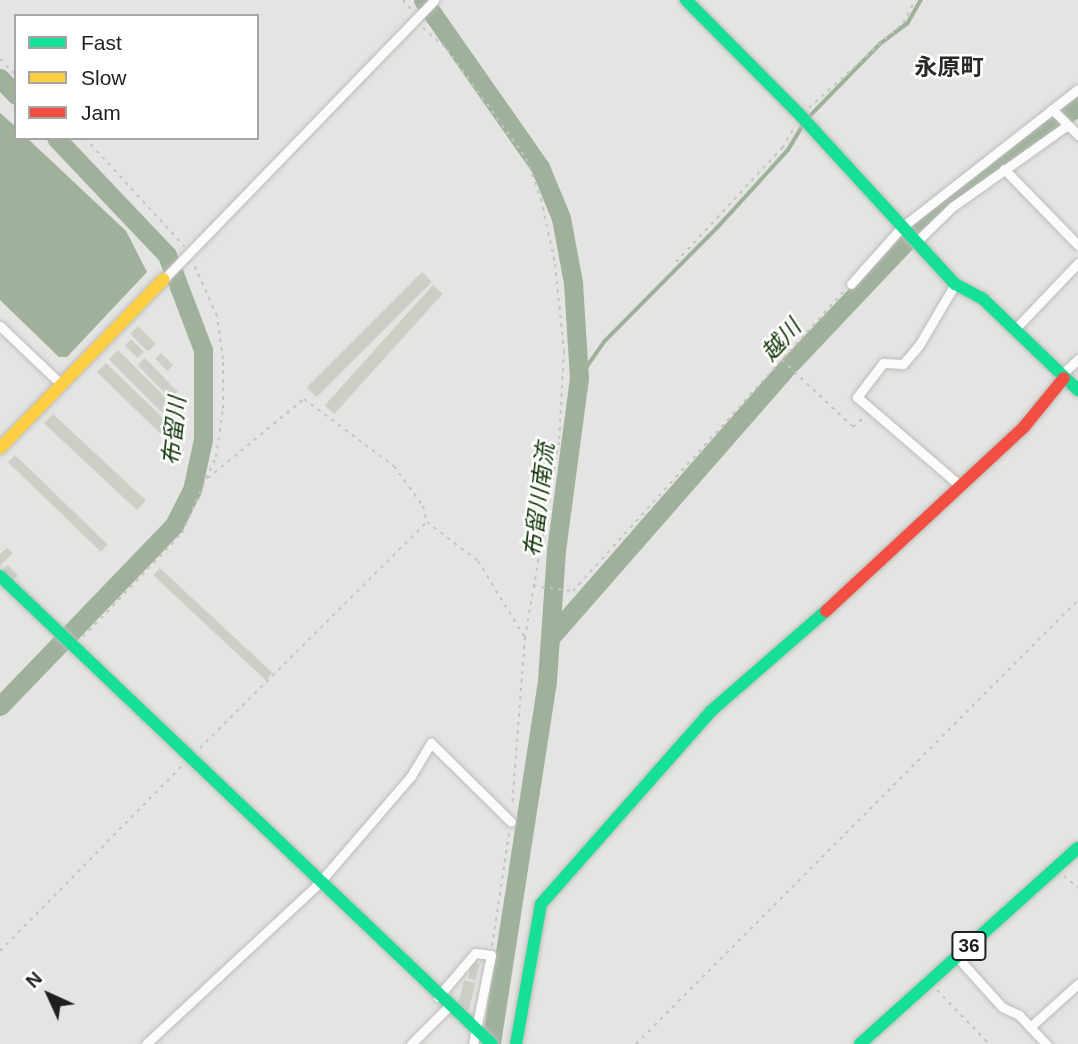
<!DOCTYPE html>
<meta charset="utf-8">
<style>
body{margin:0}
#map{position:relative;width:1078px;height:1044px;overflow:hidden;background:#e4e4e2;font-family:Arial,"Noto Sans JP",sans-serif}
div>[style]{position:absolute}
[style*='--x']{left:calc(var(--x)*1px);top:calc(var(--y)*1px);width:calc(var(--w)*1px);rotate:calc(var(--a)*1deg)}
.water>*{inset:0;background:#9fb19b}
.stream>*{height:3.5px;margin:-1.75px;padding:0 1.75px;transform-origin:1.75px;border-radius:1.75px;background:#9fb19b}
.river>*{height:19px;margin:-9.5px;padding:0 9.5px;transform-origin:9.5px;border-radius:9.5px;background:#9fb19b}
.building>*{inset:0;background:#cccfc6;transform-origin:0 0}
.path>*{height:2px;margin-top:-1px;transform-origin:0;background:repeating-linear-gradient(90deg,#c4c4c3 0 3.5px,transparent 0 8.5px)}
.roads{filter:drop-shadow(0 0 2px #bcbcba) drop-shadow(0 0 2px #bcbcba)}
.street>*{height:9px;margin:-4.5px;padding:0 4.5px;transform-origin:4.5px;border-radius:4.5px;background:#fbfbfb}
.fast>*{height:12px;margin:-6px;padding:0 6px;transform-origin:6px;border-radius:6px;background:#16e098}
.slow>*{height:12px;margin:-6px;padding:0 6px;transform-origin:6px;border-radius:6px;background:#ffcf43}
.jam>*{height:12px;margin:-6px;padding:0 6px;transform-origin:6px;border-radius:6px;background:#f24e42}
span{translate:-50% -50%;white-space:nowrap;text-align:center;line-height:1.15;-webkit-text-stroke:5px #fff;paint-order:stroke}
.shield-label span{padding:2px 5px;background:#fff;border:2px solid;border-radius:5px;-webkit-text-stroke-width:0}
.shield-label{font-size:19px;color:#201f1e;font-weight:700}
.neighbourhood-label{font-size:23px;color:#2a2926;font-weight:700}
.water-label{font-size:23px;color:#113509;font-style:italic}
.legend{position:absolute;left:14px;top:14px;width:245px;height:126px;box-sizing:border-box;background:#fff;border:2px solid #a6a5a5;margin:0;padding:9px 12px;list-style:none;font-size:21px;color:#201f1e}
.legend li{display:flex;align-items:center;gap:14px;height:35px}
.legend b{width:35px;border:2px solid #a6a5a5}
.north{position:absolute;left:14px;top:960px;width:70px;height:70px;-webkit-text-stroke:5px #fff;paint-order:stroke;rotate:315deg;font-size:19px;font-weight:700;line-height:28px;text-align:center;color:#201f1e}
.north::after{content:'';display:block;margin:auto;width:24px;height:32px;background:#201f1e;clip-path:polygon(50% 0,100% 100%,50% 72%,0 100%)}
</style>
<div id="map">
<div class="water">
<i style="clip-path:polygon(0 113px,16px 127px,16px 138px,27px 138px,126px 231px,147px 272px,67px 357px,59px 357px,0 300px)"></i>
</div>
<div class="stream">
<i style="--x:807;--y:119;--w:105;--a:-45.8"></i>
<i style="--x:880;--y:44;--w:34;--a:-37"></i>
<i style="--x:907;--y:24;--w:28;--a:-60"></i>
<i style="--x:579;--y:378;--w:44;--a:-55.2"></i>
<i style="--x:604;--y:342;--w:161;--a:-45.3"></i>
<i style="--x:717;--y:228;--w:105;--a:-47.7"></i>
<i style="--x:788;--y:150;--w:29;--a:-59"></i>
</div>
<div class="river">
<i style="--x:423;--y:0;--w:204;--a:55"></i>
<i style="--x:540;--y:167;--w:55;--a:67.6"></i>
<i style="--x:561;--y:218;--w:66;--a:79.5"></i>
<i style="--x:573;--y:283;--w:95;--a:86.4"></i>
<i style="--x:579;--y:378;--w:175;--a:97.6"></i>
<i style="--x:556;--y:551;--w:130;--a:94"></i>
<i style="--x:547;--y:681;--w:367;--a:98.8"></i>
<i style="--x:0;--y:78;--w:23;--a:47"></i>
<i style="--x:550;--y:638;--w:367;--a:-48.8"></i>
<i style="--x:792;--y:362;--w:178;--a:-46.6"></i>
<i style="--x:914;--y:233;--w:109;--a:-40.1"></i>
<i style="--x:997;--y:163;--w:99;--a:-35.1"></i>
<i style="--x:0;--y:706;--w:251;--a:-46.1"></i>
<i style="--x:174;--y:525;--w:39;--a:-63"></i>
<i style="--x:192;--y:490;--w:52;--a:-77.8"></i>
<i style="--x:203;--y:439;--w:89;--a:-90"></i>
<i style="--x:203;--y:350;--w:102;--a:-110.8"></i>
<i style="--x:167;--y:255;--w:161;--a:-133.5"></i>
</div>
<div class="building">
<i style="left:422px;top:272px;width:14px;height:163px;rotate:45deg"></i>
<i style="left:433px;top:285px;width:13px;height:162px;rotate:42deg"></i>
<i style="left:138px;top:326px;width:25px;height:11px;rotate:45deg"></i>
<i style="left:131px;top:339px;width:18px;height:9px;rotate:45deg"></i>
<i style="left:118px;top:350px;width:87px;height:13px;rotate:45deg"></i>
<i style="left:161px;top:353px;width:17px;height:8px;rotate:45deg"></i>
<i style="left:145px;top:358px;width:47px;height:10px;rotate:46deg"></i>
<i style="left:106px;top:363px;width:97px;height:13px;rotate:44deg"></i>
<i style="left:53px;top:414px;width:127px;height:13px;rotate:43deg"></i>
<i style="left:15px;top:455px;width:129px;height:10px;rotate:44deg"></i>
<i style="clip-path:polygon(7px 548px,13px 553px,0 566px,0 554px)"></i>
<i style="left:8px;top:565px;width:14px;height:8px;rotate:45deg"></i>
<i style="left:160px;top:568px;width:154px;height:10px;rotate:43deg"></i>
<i style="left:472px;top:962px;width:8px;height:17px;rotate:14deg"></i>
<i style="left:464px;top:980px;width:12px;height:29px;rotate:14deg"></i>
</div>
<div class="path">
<i style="--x:403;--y:0;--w:13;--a:48"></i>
<i style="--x:423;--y:28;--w:32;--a:41"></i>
<i style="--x:447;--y:49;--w:135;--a:54.1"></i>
<i style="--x:526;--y:158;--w:44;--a:69.9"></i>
<i style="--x:541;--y:199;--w:66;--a:77.8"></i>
<i style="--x:555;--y:264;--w:87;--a:84.1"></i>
<i style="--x:564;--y:351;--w:91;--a:93.1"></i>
<i style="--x:559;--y:442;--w:198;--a:99.9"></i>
<i style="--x:525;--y:637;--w:170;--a:94.4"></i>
<i style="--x:0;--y:59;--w:23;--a:45"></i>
<i style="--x:809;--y:108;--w:127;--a:-42.1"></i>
<i style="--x:903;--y:23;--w:26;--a:-62"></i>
<i style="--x:85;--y:138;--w:147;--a:47.5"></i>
<i style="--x:676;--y:262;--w:156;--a:-47.1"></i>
<i style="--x:782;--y:148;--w:26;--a:-59"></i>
<i style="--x:782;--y:360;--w:98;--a:43.3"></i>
<i style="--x:853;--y:427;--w:15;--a:-42"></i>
<i style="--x:208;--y:478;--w:124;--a:-39.5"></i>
<i style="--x:304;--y:399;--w:112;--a:36.7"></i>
<i style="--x:394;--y:466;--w:49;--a:54.1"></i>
<i style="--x:423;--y:506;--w:16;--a:76"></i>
<i style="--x:427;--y:522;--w:64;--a:37.4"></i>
<i style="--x:478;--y:561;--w:88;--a:58.5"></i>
<i style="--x:533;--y:586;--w:40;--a:7.1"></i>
<i style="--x:573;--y:591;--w:403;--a:-47.9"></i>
<i style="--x:83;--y:637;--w:144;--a:-46.4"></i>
<i style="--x:182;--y:533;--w:83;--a:-65.9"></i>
<i style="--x:216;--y:457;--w:49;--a:-81.9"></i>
<i style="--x:223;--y:408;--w:49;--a:-90"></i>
<i style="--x:223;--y:359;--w:43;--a:-97.9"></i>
<i style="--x:217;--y:316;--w:59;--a:-114"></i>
<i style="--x:200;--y:748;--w:320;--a:-44.9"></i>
<i style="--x:1064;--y:876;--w:18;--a:41"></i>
<i style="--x:492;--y:946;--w:114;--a:-81.4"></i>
<i style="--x:0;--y:951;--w:261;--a:-45.5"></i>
<i style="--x:937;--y:990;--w:75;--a:46.1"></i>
<i style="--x:636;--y:1044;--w:626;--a:-45.13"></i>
</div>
<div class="roads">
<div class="street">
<i style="--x:1052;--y:109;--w:37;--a:45"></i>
<i style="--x:1004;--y:169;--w:106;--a:45.8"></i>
<i style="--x:915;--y:243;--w:52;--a:-44.2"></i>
<i style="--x:952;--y:207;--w:142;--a:-35.3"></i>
<i style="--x:164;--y:279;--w:388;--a:-45.9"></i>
<i style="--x:851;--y:284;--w:75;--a:-48.2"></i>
<i style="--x:901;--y:228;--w:225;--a:-38.1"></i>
<i style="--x:955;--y:284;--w:71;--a:120.5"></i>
<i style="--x:919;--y:345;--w:25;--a:130"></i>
<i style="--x:903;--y:364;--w:20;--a:-177"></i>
<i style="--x:883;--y:363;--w:43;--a:127.4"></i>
<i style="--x:857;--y:397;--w:133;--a:40.7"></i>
<i style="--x:0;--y:326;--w:84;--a:43.6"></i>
<i style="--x:1015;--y:329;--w:91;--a:-46.3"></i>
<i style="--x:1061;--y:375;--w:23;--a:-43"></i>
<i style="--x:957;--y:957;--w:67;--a:48"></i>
<i style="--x:1002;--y:1007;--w:19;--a:25"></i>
<i style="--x:1019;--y:1015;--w:40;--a:47"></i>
<i style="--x:438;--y:997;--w:57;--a:-49.9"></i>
<i style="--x:475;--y:953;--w:16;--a:7"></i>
<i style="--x:491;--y:955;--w:91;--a:101.4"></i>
<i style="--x:1030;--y:1027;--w:64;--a:-41.9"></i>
<i style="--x:146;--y:1044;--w:236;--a:-42.9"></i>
<i style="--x:319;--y:883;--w:141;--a:-49.3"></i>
<i style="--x:411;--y:776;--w:39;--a:-59"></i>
<i style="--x:431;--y:743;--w:112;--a:44.6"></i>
<i style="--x:411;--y:1044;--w:52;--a:-45"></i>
</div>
<div class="fast">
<i style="--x:686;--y:0;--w:163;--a:45.2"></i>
<i style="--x:801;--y:116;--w:228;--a:47.5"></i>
<i style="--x:955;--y:284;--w:32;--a:28"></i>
<i style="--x:983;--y:299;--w:132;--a:43.8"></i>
<i style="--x:0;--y:576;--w:679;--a:43.57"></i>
<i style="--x:516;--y:1044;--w:142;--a:-79.9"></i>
<i style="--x:541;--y:904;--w:257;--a:-48.6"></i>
<i style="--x:711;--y:711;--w:152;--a:-41"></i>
<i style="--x:860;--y:1044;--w:293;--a:-42"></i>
</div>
<div class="slow">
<i style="--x:0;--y:448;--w:235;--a:-45.9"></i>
</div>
<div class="jam">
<i style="--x:826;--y:611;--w:270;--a:-42.9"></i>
<i style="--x:1024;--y:427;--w:63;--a:-50.8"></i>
</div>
</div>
<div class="shield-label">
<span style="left:969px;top:946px">36</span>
</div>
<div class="neighbourhood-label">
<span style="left:949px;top:67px">永原町</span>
</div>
<div class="water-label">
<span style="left:781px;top:340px;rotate:-48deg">越川</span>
<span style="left:174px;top:431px;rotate:-84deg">布留川</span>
<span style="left:539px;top:500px;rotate:-83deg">布留川南流</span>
</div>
<ul class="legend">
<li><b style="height:9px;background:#16e098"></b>Fast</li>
<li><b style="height:9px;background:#ffcf43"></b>Slow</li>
<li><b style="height:9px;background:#f24e42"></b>Jam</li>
</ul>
<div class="north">N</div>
</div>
